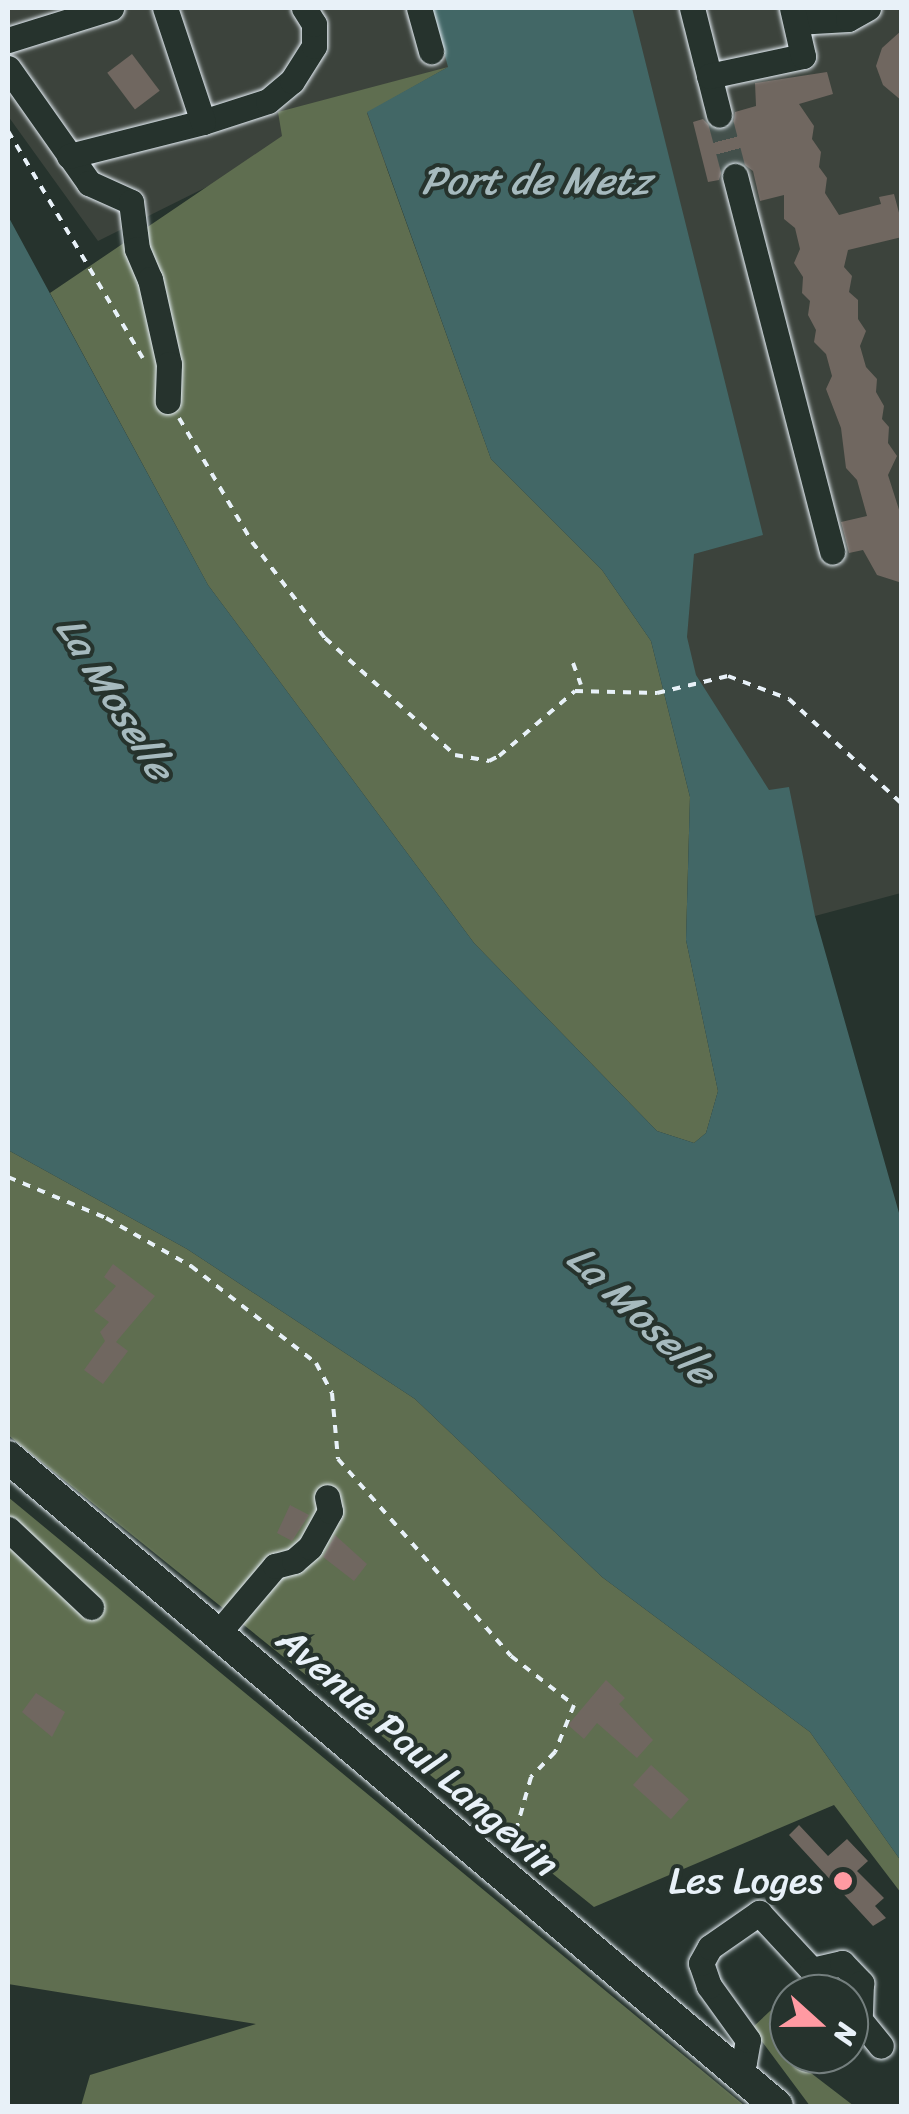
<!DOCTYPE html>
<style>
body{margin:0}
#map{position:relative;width:909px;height:2114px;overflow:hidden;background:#26332d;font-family:Sriracha,sans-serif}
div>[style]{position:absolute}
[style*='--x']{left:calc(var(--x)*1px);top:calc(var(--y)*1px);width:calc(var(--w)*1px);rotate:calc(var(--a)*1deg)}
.built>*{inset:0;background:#3c433c}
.green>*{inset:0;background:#5f6e50}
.water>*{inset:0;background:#426766}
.building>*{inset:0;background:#706760;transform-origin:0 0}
.minor-tunnel>*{height:25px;margin-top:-12.5px;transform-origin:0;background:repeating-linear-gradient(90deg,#43504b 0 25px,transparent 0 37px)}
.path>*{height:4px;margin-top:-2px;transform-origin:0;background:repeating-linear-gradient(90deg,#e8f1f8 0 8px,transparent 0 16px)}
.roads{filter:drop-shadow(0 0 2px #e8f1f8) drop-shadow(0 0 2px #e8f1f8)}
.minor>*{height:25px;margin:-12.5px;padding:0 12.5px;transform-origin:12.5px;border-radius:12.5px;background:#26332d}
.major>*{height:32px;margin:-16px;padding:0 16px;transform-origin:16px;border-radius:16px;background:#26332d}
.dots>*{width:28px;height:28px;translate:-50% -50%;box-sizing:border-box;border:5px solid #26332d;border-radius:50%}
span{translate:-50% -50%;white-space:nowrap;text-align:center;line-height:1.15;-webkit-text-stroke:8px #26332d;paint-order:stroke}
.street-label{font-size:38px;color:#e8f1f8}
.poi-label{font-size:38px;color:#e8f1f8}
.right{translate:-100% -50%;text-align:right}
.water-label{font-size:40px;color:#a6babe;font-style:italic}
.frame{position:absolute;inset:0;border:10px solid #e8f1f8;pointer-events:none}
.north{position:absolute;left:769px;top:1974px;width:100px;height:100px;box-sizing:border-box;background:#26332d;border:2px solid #747f7e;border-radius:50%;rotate:111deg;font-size:28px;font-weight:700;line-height:40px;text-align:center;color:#e8f1f8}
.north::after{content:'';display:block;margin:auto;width:35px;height:45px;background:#ff9aa2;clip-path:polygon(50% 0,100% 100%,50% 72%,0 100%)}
</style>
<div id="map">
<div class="built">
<i style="clip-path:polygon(8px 8px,901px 8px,901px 893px,815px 916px,356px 113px,98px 241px,8px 116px)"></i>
</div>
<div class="green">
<i style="clip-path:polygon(448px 67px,367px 113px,491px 459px,602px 570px,651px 641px,690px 797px,686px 940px,718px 1091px,706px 1133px,694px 1143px,657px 1131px,474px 943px,208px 585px,50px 293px,282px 136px,278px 112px)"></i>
<i style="clip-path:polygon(8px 1150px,187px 1249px,415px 1399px,602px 1577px,810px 1732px,901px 1861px,901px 1893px,834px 1805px,594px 1907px,8px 1435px)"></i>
<i style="clip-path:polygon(8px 1497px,745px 2106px,81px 2106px,90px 2075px,256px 2024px,8px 1984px)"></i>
<i style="clip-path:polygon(785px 1997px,789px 1997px,789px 2054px,812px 2054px,807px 2070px,854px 2106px,810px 2106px,752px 2028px)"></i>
</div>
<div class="water">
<i style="clip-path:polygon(432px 8px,632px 8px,763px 535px,694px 554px,687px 637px,696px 675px,769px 790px,789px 787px,815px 916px,901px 1220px,901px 1861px,810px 1732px,602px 1577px,415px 1399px,187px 1249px,8px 1150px,8px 216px,208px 585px,474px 943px,657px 1131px,694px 1143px,706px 1133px,718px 1091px,686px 940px,690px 797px,651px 641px,602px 570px,491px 459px,367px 112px,448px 67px)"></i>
</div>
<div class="building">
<i style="clip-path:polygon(902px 30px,902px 101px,883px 85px,876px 66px,882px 48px)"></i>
<i style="left:132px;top:54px;width:46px;height:31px;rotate:53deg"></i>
<i style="clip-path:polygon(827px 72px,833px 94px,799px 104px,814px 126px,812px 139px,821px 152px,819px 167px,827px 178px,825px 193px,839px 215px,881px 204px,879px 197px,894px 194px,902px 224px,902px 237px,848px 250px,844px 267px,852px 276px,849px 292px,858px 300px,858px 319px,866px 331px,860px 346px,866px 367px,877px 379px,876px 392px,884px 406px,882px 419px,889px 427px,888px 443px,897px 456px,888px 475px,902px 519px,902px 583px,877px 575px,863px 550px,849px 553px,841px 522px,867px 516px,857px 480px,846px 468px,841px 428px,826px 389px,832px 376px,826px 354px,814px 342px,816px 330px,808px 315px,810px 301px,802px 293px,803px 277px,794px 263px,800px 249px,795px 228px,784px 219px,784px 195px,760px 201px,753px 171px,738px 160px,724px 164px,719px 180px,708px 182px,693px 122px,703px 119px,714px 130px,724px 130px,734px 120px,735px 112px,756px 106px,755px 83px)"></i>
<i style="clip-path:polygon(113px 1264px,155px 1296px,116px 1342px,128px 1351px,103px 1384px,84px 1370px,105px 1341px,100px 1332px,109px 1322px,94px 1311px,116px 1286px,104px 1277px)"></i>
<i style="clip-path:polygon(290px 1505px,309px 1515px,292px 1541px,277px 1533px)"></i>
<i style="clip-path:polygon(335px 1535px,367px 1564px,354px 1581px,323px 1557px)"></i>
<i style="clip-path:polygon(606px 1680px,625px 1698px,619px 1704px,653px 1740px,637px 1758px,597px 1723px,584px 1739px,568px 1725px)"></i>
<i style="clip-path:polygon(36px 1693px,65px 1712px,52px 1737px,22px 1712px)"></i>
<i style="left:651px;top:1765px;width:51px;height:27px;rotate:42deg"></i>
<i style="clip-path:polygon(799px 1825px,828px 1856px,847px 1839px,868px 1861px,857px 1871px,884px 1898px,875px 1906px,886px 1918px,873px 1926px,789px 1835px)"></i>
</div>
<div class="minor-tunnel">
<i style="--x:719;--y:115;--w:63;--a:75.3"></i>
</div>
<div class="path">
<i style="--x:8;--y:131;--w:264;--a:59.3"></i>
<i style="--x:179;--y:418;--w:144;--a:59.5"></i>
<i style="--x:252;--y:542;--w:121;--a:52.8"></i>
<i style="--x:325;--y:638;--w:175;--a:42"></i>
<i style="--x:455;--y:755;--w:35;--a:10"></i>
<i style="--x:489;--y:761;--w:11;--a:-27"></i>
<i style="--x:499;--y:756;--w:100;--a:-40.5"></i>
<i style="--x:575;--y:691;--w:82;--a:1.4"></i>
<i style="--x:657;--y:693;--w:73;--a:-13.5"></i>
<i style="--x:728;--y:676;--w:65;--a:20.7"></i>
<i style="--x:789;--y:699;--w:154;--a:42.9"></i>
<i style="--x:573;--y:663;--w:23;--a:70"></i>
<i style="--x:8;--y:1177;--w:106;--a:22.7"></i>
<i style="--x:106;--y:1218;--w:98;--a:29.5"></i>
<i style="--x:191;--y:1266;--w:158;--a:37.8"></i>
<i style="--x:316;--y:1363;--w:34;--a:62"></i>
<i style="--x:332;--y:1393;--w:66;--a:84.8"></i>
<i style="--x:338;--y:1459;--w:262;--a:48.7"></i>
<i style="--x:511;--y:1656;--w:80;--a:37.9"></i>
<i style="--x:574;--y:1705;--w:51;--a:112"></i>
<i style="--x:555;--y:1752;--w:35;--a:134"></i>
<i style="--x:531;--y:1777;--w:74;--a:105.7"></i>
</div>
<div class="roads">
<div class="minor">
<i style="--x:419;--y:8;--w:45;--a:74.4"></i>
<i style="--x:692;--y:8;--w:110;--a:75.8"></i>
<i style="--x:796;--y:22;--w:52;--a:-3.3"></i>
<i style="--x:848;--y:19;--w:23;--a:-29"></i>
<i style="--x:8;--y:40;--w:108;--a:-17.3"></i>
<i style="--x:8;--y:68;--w:141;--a:54.8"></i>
<i style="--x:89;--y:183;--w:46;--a:24.3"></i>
<i style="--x:131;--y:202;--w:47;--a:82.7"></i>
<i style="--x:137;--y:249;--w:33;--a:67"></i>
<i style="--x:150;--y:279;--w:87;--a:77.4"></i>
<i style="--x:169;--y:364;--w:37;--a:92"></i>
<i style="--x:709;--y:76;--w:96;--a:-12"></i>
<i style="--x:803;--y:56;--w:49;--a:-102.9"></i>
<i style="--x:203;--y:122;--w:68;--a:-17.9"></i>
<i style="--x:268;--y:101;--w:31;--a:-40"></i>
<i style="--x:292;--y:81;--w:41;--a:-57.8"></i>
<i style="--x:314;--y:46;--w:22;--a:-90"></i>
<i style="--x:314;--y:24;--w:19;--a:-122"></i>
<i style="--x:69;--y:156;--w:138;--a:-14.2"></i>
<i style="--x:203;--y:122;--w:120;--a:-108.4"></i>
<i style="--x:735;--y:176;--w:388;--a:75.5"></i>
<i style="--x:8;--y:1529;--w:114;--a:43.2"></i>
<i style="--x:219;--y:1632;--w:87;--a:-49.7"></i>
<i style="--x:275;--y:1566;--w:20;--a:-15"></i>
<i style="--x:294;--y:1561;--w:21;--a:-41"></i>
<i style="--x:310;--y:1547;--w:41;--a:-60.9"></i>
<i style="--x:330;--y:1511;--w:14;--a:-102"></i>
<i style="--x:806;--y:2058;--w:6;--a:-45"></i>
<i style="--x:735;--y:2072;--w:13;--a:-48"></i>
<i style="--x:744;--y:2062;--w:22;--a:-80"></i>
<i style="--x:748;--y:2040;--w:67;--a:-125.8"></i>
<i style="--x:709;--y:1986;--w:24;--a:-109"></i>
<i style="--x:701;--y:1963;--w:18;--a:-61"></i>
<i style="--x:710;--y:1947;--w:60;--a:-34.8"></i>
<i style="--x:759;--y:1913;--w:78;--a:47.1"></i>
<i style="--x:812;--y:1970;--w:31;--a:-13"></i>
<i style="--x:842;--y:1963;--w:28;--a:46"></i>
<i style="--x:861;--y:1983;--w:37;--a:92"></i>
<i style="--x:860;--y:2020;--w:33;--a:51"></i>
</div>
<div class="major">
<i style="--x:8;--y:1457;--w:1006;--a:40.16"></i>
</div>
</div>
<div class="dots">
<i style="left:843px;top:1881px;background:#ff9aa2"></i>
</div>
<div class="street-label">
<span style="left:418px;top:1752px;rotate:41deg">Avenue Paul Langevin</span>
</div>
<div class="poi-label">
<span class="right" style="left:823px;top:1881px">Les Loges</span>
</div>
<div class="water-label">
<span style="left:536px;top:181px">Port de Metz</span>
<span style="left:115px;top:698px;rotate:58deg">La Moselle</span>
<span style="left:641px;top:1315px;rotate:43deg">La Moselle</span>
</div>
<div class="frame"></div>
<div class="north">N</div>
</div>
